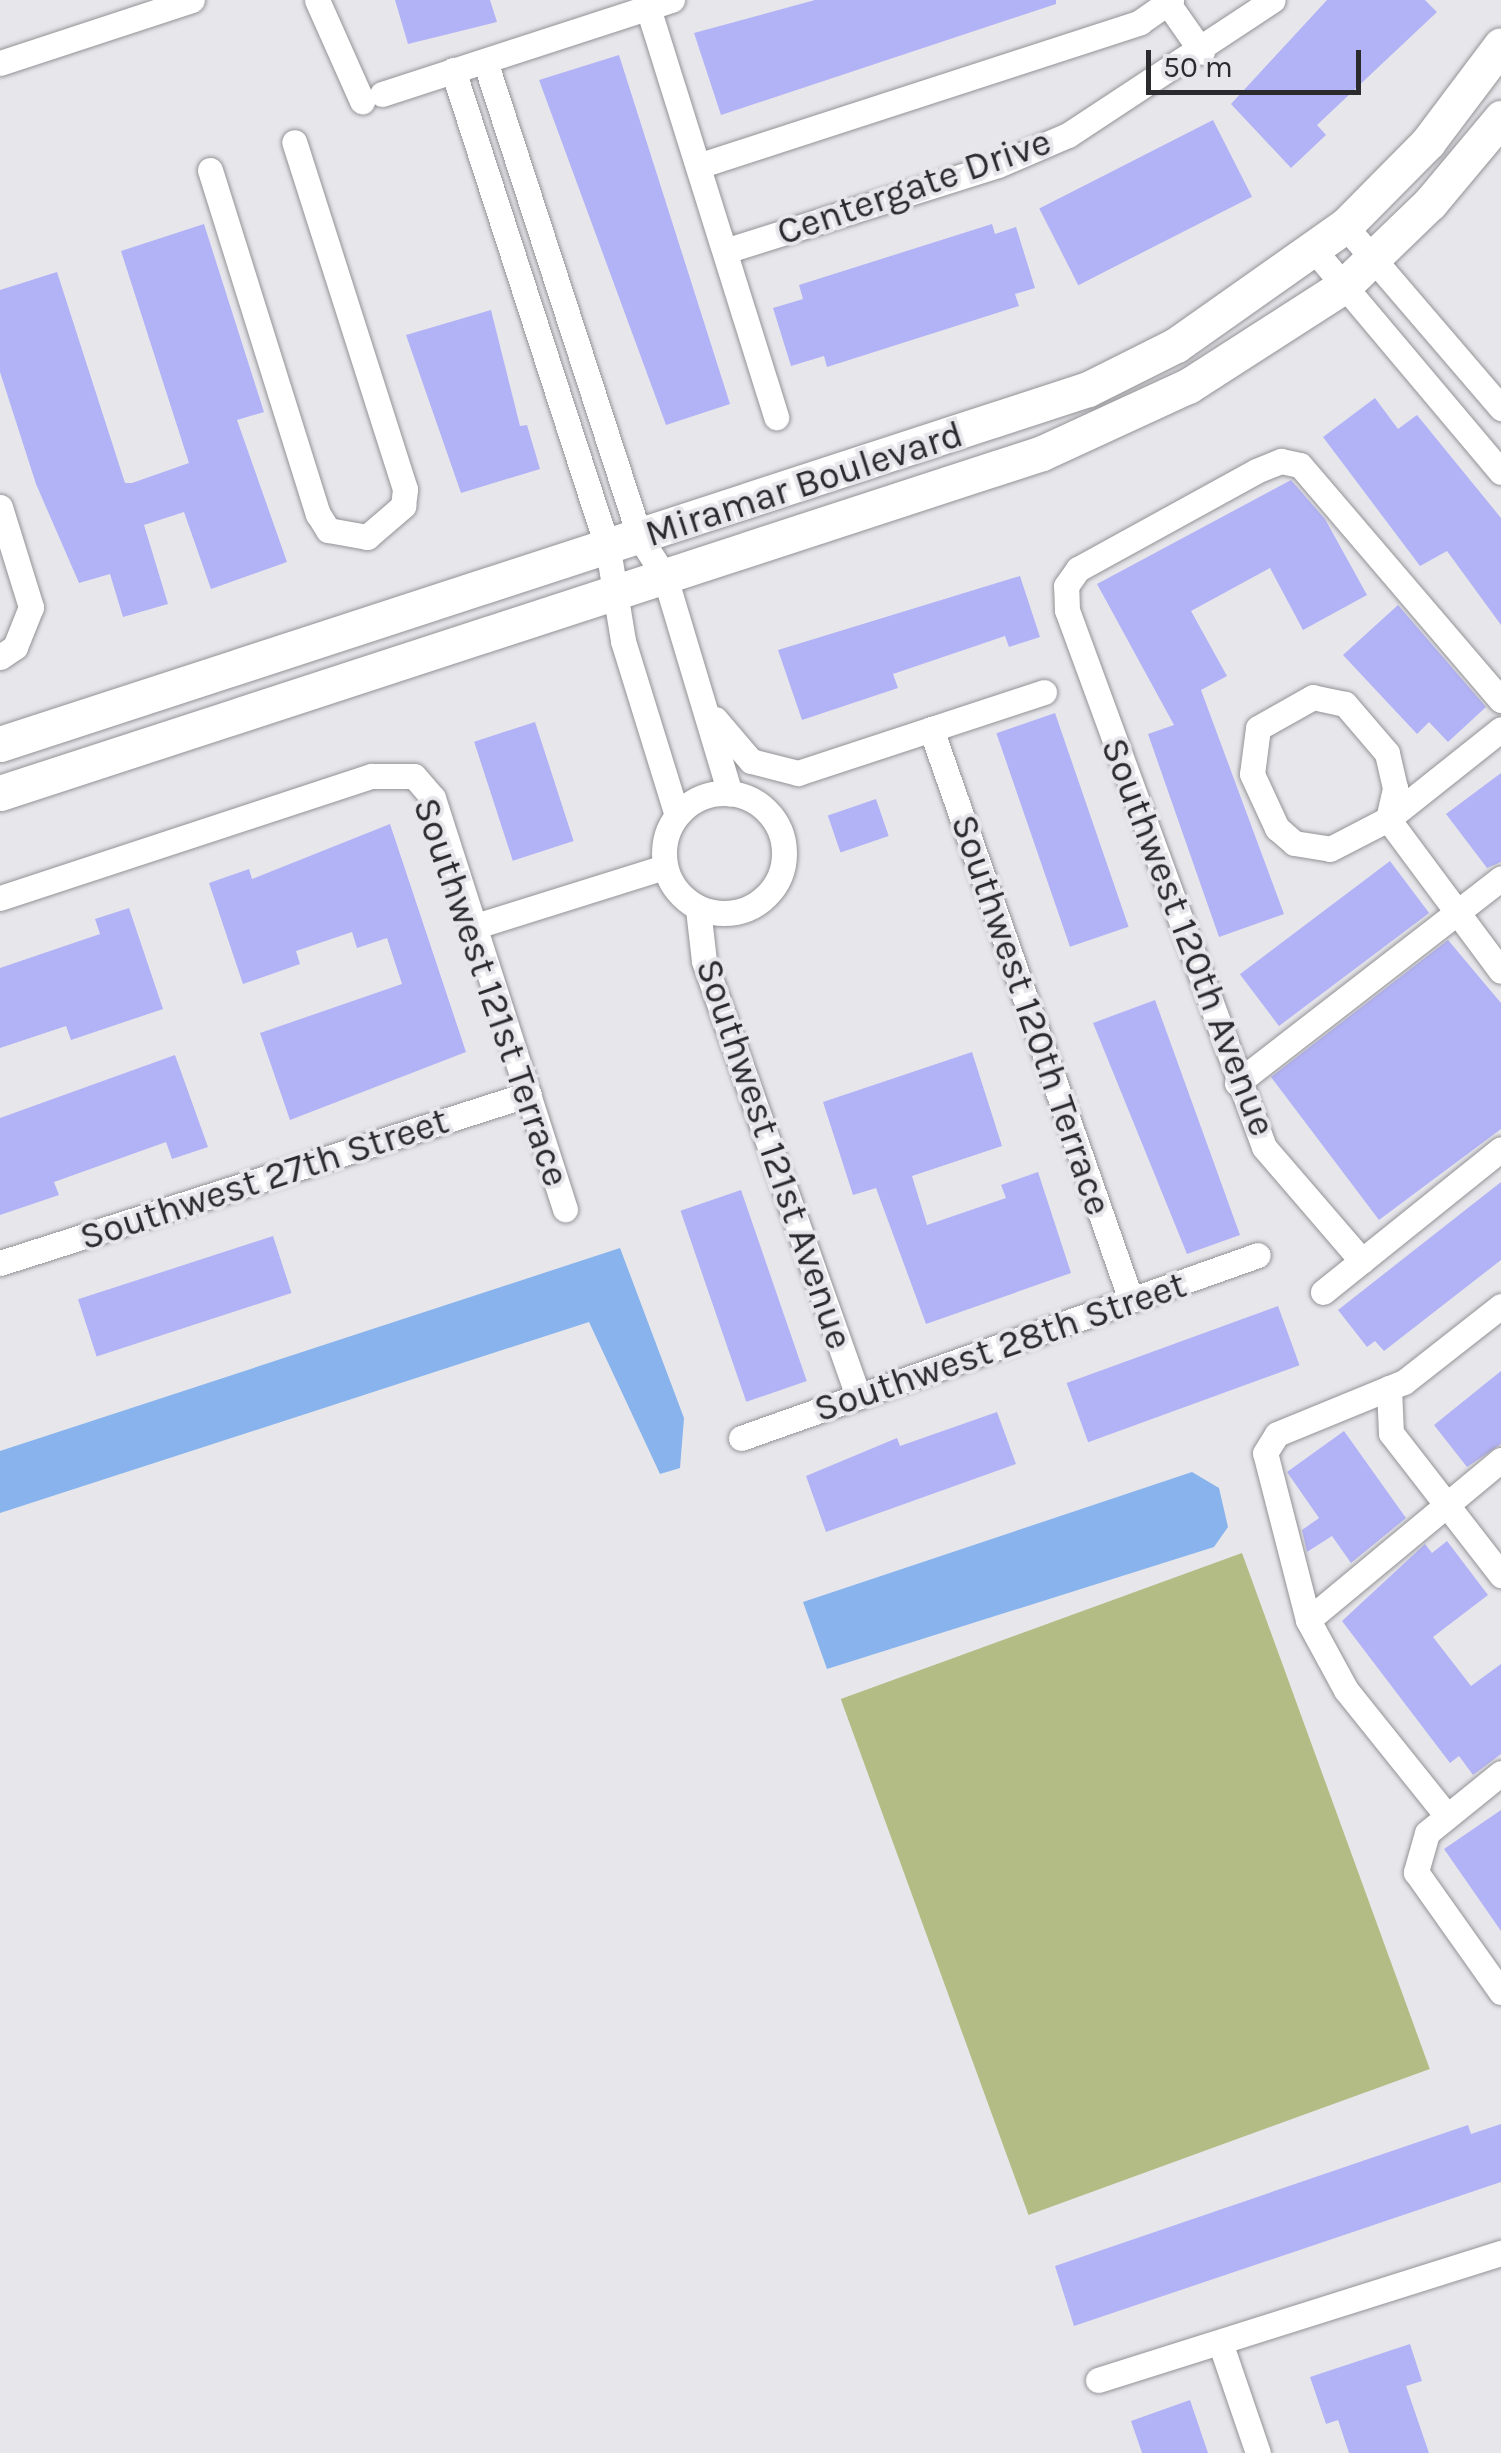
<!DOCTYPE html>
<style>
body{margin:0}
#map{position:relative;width:1501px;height:2453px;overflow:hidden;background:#e7e7eb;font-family:Karla,sans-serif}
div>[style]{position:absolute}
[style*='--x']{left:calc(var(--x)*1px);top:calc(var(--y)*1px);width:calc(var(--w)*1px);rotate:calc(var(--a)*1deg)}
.green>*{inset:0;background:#b3bc84;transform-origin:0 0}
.water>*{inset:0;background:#88b3ed}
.building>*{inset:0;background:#b2b2f6;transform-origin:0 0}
.roads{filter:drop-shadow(0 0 2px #939397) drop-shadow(0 0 2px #939397)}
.street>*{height:25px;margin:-12.5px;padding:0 12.5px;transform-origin:12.5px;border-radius:12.5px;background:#fff}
.street>.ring{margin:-12.5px;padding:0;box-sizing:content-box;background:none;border:25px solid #fff;border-radius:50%}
.secondary>*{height:35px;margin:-17.5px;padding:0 17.5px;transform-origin:17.5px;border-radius:17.5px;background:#fff}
span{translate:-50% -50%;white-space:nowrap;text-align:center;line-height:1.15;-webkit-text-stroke:8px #e7e7eb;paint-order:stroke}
.street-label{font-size:38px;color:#2b2b2d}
.scale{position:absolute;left:1146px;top:50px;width:215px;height:45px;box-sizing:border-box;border:5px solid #2b2b2d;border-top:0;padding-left:12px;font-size:30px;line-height:35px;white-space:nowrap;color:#2b2b2d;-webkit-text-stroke:8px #e7e7eb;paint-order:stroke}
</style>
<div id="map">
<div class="green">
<i style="left:1242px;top:1553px;width:549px;height:427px;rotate:70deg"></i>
</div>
<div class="water">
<i style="clip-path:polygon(620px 1248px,684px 1418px,680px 1468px,660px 1474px,589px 1322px,0 1513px,0 1451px)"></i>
<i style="clip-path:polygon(1192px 1472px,1219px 1488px,1228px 1527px,1214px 1547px,827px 1669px,803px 1602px)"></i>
</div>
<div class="building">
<i style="clip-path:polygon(395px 0,490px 0,497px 22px,408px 44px)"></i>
<i style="clip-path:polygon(815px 0,1056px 0,1056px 4px,721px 115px,694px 33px)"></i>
<i style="clip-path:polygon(1327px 0,1425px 0,1437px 12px,1317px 125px,1326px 135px,1291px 168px,1231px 104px)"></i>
<i style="clip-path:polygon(619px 55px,730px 404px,666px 425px,539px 80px)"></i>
<i style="left:1213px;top:120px;width:86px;height:195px;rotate:63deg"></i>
<i style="clip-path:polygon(204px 224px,264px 412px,237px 420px,287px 562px,211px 589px,184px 512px,144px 525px,168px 604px,123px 617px,110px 574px,79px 583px,36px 484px,0 372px,0 290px,57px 272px,125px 483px,132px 483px,189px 463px,121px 251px)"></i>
<i style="clip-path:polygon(992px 224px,995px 234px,1016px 227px,1035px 288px,1015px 294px,1019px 306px,827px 367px,824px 356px,791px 366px,773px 308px,803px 299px,799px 285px)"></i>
<i style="clip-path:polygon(491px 310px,520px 426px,527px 425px,540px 469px,461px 493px,406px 335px)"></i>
<i style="clip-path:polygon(1375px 398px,1398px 429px,1417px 415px,1501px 518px,1501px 625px,1447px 551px,1420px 566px,1323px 437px)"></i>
<i style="clip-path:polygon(1291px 480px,1325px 519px,1367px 595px,1303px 630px,1270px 568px,1191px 611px,1227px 676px,1201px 690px,1284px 914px,1219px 937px,1148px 734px,1174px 725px,1097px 584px)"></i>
<i style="clip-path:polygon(1020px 576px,1040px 637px,1009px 647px,1005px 636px,893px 674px,898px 688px,802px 720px,778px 650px)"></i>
<i style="clip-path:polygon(1398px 605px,1486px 707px,1448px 742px,1429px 722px,1417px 734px,1343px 655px)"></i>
<i style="left:1055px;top:713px;width:226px;height:62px;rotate:71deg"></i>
<i style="left:535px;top:722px;width:125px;height:64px;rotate:72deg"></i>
<i style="clip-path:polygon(1501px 773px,1501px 862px,1487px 868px,1446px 814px)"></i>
<i style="left:876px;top:799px;width:39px;height:51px;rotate:71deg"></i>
<i style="clip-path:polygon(390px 824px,466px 1052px,290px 1120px,260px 1033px,402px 984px,387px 938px,357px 948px,352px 932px,296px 951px,300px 964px,243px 984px,209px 883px,249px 869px,252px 879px)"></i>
<i style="left:1390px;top:861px;width:65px;height:188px;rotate:53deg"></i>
<i style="clip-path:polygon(129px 908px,163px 1009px,71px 1040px,66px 1026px,0 1048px,0 968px,100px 934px,95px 919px)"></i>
<i style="clip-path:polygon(1448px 940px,1501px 1003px,1501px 1129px,1379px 1220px,1271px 1077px)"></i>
<i style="clip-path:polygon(1155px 1000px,1240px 1235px,1187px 1254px,1093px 1023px)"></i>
<i style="clip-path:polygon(972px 1052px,1002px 1146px,912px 1176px,927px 1225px,1006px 1198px,1001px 1185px,1038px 1172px,1071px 1273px,926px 1324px,876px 1188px,853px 1195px,823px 1102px)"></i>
<i style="clip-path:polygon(175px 1055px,208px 1147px,172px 1159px,166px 1142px,54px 1182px,59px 1195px,0 1215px,0 1118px)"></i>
<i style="clip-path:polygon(1501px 1182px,1501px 1260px,1384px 1351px,1375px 1341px,1367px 1347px,1338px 1310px)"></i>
<i style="left:741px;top:1190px;width:202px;height:64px;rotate:71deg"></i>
<i style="left:273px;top:1236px;width:60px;height:205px;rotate:72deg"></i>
<i style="left:1278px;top:1306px;width:63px;height:225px;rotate:70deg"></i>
<i style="clip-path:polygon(1501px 1371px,1501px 1444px,1467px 1467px,1434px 1425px)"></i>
<i style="clip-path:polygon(997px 1412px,1016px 1464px,826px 1532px,806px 1476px,897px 1438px,900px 1446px)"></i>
<i style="clip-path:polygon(1344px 1431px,1406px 1518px,1351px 1563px,1332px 1536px,1307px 1552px,1302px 1530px,1319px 1518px,1287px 1472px)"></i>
<i style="clip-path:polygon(1447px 1541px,1488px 1595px,1433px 1637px,1471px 1686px,1501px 1664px,1501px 1754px,1473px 1775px,1459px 1756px,1450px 1763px,1342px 1621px,1425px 1544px,1432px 1553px)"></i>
<i style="clip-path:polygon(1501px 1810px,1501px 1931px,1444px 1849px)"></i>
<i style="clip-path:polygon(1501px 2124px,1501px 2182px,1074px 2326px,1055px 2266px,1468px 2125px,1471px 2134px)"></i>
<i style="clip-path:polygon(1410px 2344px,1422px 2381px,1406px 2386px,1429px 2453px,1349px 2453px,1338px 2420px,1326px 2424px,1310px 2377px)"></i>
<i style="clip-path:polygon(1190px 2400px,1208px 2453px,1142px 2453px,1131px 2421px)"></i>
</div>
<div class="roads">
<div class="street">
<i style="--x:317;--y:0;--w:111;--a:66"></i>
<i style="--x:1167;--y:2;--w:61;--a:55"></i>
<i style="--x:648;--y:8;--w:429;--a:72.6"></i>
<i style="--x:485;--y:61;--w:502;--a:72"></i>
<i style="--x:640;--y:538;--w:46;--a:57.3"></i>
<i style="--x:665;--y:577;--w:226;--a:73.3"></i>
<i style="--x:0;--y:63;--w:202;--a:-18.2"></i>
<i style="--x:453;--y:70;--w:503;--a:72.07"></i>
<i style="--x:608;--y:549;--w:93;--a:80.7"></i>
<i style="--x:623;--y:641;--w:182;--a:72.8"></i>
<i style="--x:382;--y:94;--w:305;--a:-18"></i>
<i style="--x:698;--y:166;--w:465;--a:-18"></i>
<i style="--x:1140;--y:22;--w:38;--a:-35"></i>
<i style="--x:210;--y:170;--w:361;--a:72.6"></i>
<i style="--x:318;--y:514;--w:19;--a:58"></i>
<i style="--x:328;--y:530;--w:40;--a:10"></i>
<i style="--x:367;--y:537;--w:48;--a:-40.7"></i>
<i style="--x:403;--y:506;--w:17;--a:-83"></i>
<i style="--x:405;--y:489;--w:364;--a:-107.7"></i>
<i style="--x:1345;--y:226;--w:240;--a:49.4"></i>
<i style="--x:1314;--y:250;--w:290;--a:49.9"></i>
<i style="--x:725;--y:251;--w:286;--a:-17.5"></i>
<i style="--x:998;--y:165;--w:76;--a:-23.2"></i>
<i style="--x:1068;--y:135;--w:245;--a:-33.4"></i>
<i style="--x:0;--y:507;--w:105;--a:72.8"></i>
<i style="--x:31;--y:607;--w:43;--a:111.8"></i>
<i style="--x:15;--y:647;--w:18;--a:146"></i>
<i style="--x:715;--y:719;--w:55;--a:49.4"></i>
<i style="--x:751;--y:761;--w:49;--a:14.3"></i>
<i style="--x:798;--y:773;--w:259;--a:-18.2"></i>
<i style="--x:931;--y:729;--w:605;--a:70.7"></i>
<i class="ring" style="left:664px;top:793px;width:95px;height:95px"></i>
<i style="--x:1388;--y:819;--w:32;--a:-77"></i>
<i style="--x:1395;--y:788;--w:36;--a:-103"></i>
<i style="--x:1387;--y:753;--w:65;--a:-130.6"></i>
<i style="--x:1345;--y:704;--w:33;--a:-168"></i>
<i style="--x:1313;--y:697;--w:63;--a:150.6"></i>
<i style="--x:1258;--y:728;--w:46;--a:97.4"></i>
<i style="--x:1252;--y:774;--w:60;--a:65.2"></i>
<i style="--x:1277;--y:828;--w:23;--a:41"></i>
<i style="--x:1294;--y:843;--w:36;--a:9"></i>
<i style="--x:1330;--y:849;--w:65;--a:-27.3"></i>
<i style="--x:1388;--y:819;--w:144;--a:-38.5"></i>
<i style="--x:1388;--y:819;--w:189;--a:53.4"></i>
<i style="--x:0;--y:898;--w:391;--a:-18.2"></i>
<i style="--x:371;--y:776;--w:43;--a:0"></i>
<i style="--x:414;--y:776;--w:29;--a:49"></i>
<i style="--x:433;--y:798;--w:432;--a:72.2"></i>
<i style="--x:698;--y:909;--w:52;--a:83.4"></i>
<i style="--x:704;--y:961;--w:462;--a:70.5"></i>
<i style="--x:476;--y:926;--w:197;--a:-17.4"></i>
<i style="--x:1237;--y:1083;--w:334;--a:-37.8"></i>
<i style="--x:1362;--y:1261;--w:150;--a:-130.7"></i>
<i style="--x:1264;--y:1147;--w:572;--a:-110.15"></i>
<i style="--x:1067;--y:610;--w:24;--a:-92"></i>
<i style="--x:1066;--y:586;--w:21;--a:-55"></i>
<i style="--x:1078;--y:569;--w:203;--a:-28.8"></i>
<i style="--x:1256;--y:471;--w:27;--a:-22"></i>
<i style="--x:1281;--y:461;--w:19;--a:12"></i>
<i style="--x:1300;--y:465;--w:309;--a:49.5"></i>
<i style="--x:0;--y:1263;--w:555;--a:-17.72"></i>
<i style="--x:1323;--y:1292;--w:228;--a:-38.8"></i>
<i style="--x:1389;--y:1388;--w:45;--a:87.5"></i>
<i style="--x:1391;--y:1433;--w:180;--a:52.2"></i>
<i style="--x:741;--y:1438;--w:548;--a:-19.49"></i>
<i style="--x:1308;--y:1620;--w:251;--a:-39.7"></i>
<i style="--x:1501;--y:1773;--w:95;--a:141"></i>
<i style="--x:1427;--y:1833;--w:41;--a:105.8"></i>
<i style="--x:1416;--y:1872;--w:147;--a:54.7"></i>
<i style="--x:1447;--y:1816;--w:161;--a:-128.7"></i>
<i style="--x:1346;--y:1690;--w:80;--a:-118.5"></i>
<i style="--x:1308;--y:1620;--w:172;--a:-104.4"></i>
<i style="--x:1265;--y:1453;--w:22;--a:-58"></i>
<i style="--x:1277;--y:1434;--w:137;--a:-22.3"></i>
<i style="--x:1404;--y:1382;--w:123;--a:-38.1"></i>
<i style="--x:1220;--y:2342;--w:117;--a:71.1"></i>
<i style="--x:1098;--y:2380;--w:423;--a:-17.5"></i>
</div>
<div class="secondary">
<i style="--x:0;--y:744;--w:1144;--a:-18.07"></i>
<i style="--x:1088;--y:389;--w:98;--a:-26.6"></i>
<i style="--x:1176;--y:345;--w:207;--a:-35.2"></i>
<i style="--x:1345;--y:226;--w:118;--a:-45.3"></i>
<i style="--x:1428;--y:142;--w:121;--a:-53"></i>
<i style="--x:0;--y:793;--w:1096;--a:-18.07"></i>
<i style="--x:1042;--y:453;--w:161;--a:-24.7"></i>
<i style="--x:1188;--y:386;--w:185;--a:-32.7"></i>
<i style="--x:1344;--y:286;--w:120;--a:-44"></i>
<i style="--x:1430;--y:203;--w:111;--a:-50.1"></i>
</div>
</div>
<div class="street-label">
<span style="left:914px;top:187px;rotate:-19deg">Centergate Drive</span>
<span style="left:804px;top:484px;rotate:-18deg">Miramar Boulevard</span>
<span style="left:1188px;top:937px;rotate:69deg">Southwest 120th Avenue</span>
<span style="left:491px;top:992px;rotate:71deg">Southwest 121st Terrace</span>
<span style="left:1031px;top:1015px;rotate:71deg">Southwest 120th Terrace</span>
<span style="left:774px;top:1154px;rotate:71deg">Southwest 121st Avenue</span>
<span style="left:264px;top:1179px;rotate:-18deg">Southwest 27th Street</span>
<span style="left:1000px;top:1347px;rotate:-19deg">Southwest 28th Street</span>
</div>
<div class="scale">50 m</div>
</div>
